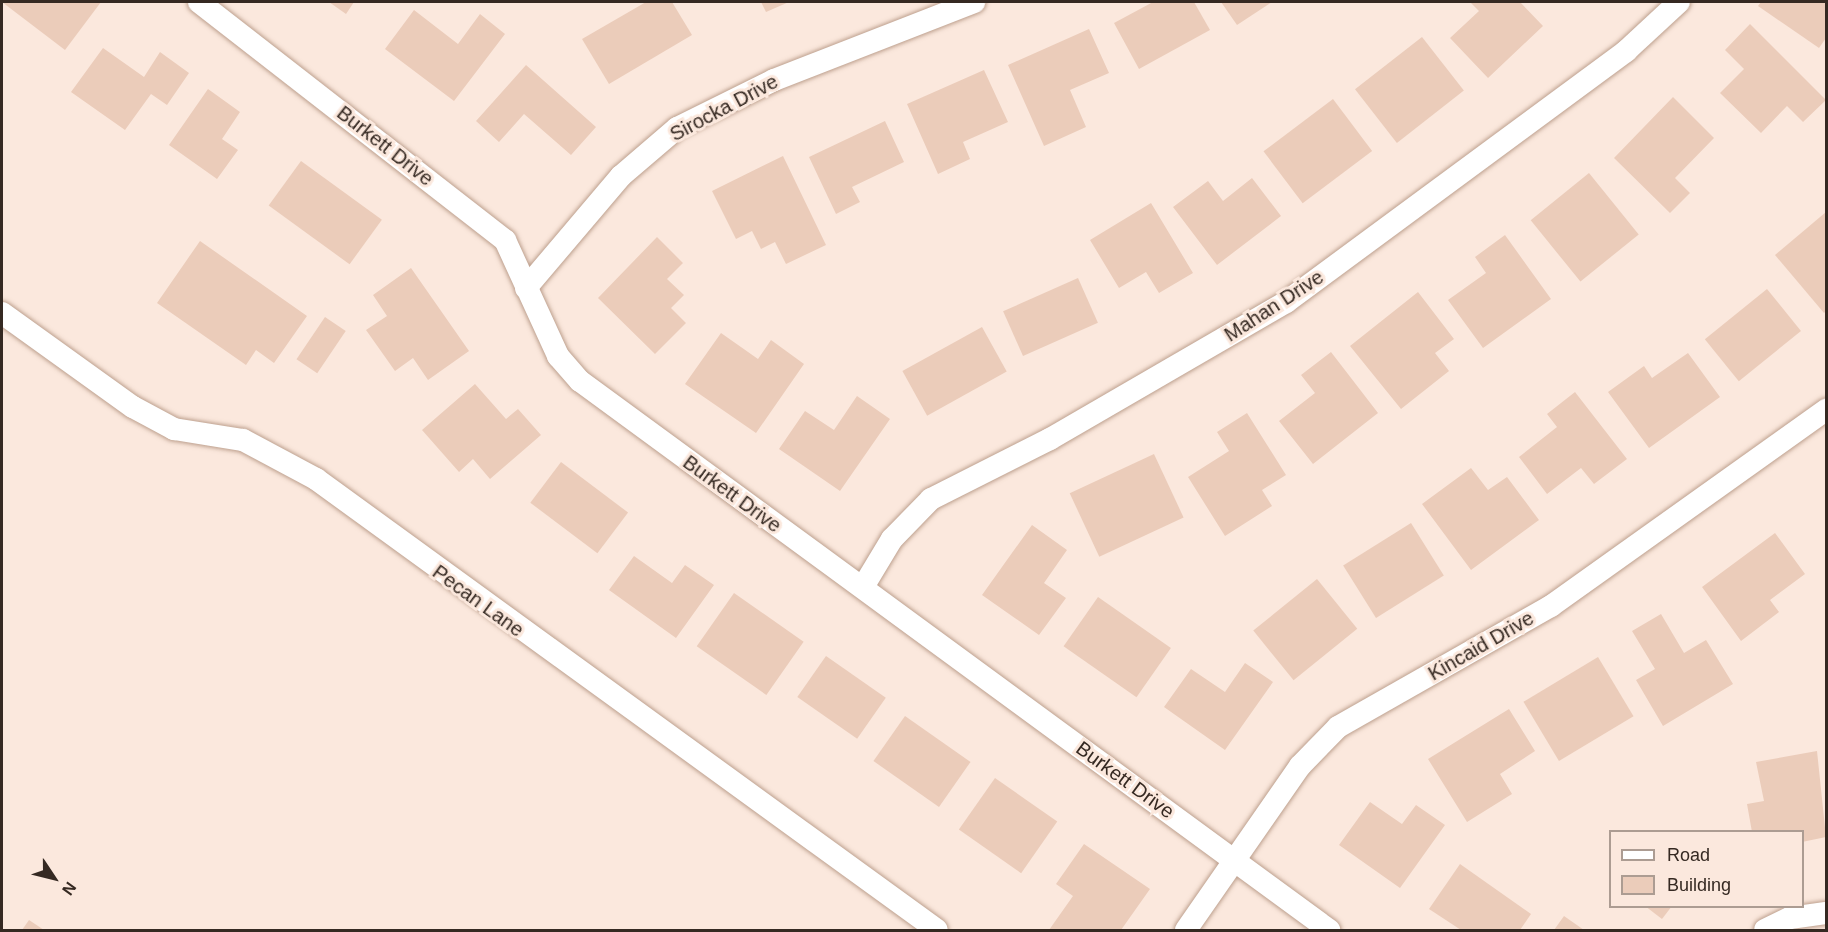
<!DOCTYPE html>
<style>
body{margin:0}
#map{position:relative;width:1828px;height:932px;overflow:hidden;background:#fbe8dd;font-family:Helvetica,sans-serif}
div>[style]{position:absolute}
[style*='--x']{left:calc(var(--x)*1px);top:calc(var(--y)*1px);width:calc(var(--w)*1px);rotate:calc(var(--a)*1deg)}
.building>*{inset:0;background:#ebccba;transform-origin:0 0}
.roads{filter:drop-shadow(0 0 2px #bda08e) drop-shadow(0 0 2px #bda08e)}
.street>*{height:22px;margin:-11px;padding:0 11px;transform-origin:11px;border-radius:11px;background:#fff}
span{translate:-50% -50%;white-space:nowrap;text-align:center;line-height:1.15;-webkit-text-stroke:6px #fbe8dd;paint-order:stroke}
.street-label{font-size:20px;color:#352922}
.frame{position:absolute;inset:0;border:3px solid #352922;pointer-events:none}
.legend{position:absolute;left:1609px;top:830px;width:195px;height:78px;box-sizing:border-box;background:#fbe8dd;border:2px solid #ac9c92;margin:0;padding:8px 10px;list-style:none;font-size:18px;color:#352922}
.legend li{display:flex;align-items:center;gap:12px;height:30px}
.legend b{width:30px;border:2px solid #ac9c92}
.north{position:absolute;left:24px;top:848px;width:60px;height:60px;-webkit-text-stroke:4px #fbe8dd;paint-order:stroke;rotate:125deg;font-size:16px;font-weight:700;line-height:24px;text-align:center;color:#352922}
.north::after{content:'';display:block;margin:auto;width:21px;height:27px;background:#352922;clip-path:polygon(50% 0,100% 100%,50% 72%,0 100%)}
</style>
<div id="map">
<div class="building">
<i style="clip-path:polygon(2px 2px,101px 2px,65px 50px)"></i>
<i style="clip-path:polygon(329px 2px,354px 2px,346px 14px)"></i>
<i style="clip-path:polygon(646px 2px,672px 2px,692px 35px,609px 84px,582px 39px)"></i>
<i style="clip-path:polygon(761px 2px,789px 2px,766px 12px)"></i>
<i style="clip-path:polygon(1153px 2px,1194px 2px,1210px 30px,1139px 69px,1114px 23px)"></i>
<i style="clip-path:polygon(1221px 2px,1272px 2px,1237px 25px)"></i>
<i style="clip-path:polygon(1470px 2px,1520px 2px,1543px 26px,1488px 78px,1450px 38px,1479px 11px)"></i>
<i style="clip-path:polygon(1761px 2px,1826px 2px,1826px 38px,1819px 48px,1758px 6px)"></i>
<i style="clip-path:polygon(414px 10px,458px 44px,480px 14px,505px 34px,454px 101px,385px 49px)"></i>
<i style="clip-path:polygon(1750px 24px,1826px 100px,1803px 122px,1787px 106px,1761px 133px,1720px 93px,1744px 69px,1725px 50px)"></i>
<i style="clip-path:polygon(1089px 29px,1109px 73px,1070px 90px,1086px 127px,1044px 146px,1008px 65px)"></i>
<i style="left:1422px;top:37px;width:68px;height:85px;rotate:52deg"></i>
<i style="clip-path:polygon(103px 48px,144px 77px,160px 52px,189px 73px,167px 105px,151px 94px,125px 130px,71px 92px)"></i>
<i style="clip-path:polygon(526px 65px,596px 127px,571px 155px,524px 114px,499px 142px,476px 121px)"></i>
<i style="clip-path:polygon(984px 70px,1008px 122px,963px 142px,970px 159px,938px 174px,907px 104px)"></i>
<i style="clip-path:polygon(208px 89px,240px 112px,222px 139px,238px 150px,217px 179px,169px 145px)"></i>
<i style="clip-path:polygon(1673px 97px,1714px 138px,1675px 178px,1690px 193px,1670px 213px,1614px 158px)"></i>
<i style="left:1333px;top:99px;width:65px;height:87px;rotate:53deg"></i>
<i style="clip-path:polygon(885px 121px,904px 162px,852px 187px,860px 202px,836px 214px,809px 157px)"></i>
<i style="clip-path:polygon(783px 156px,826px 245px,786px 264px,775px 242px,761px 249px,752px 231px,736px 239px,712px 191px)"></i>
<i style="left:301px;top:161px;width:100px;height:55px;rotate:36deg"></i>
<i style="left:1589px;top:173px;width:79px;height:75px;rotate:51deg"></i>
<i style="clip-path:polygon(1252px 178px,1281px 216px,1217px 265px,1173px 207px,1208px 181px,1223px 201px)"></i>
<i style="clip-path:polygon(1151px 203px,1193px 273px,1159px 293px,1146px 272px,1119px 288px,1090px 240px)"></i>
<i style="clip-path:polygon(1826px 212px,1826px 311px,1824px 313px,1775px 255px)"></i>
<i style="clip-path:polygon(1505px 235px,1551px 299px,1483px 348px,1448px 300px,1486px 273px,1475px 257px)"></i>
<i style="clip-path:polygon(657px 237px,683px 263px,667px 279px,684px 295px,671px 308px,686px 323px,655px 354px,598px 298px)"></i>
<i style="clip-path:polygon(200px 241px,307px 316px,274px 363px,256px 350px,246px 365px,157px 303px)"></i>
<i style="clip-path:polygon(411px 268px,469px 351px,428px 380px,413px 358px,395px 371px,366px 330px,387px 316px,373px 295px)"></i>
<i style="left:1078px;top:278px;width:49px;height:82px;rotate:66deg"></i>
<i style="left:1767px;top:289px;width:54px;height:80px;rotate:51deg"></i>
<i style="clip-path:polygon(1418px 292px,1454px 339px,1435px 353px,1449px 371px,1401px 409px,1350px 346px)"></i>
<i style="left:325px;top:317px;width:25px;height:51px;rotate:34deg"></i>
<i style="left:982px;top:327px;width:51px;height:91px;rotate:61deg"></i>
<i style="clip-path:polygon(721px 333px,758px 359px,771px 340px,804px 364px,756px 433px,685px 384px)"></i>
<i style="clip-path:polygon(1331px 352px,1378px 413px,1313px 464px,1279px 421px,1315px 393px,1301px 375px)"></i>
<i style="clip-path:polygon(1688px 353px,1720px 397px,1649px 448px,1608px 392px,1644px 366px,1652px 378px)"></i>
<i style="clip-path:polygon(475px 384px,506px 419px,518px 409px,541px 435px,490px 479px,473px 459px,459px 472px,422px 430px)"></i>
<i style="clip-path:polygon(1575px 392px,1627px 459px,1594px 484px,1581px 468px,1547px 494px,1519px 457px,1557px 427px,1547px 414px)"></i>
<i style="clip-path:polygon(857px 396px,890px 419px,840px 491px,779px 449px,805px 411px,834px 430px)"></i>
<i style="clip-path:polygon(1247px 413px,1286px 475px,1262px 490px,1272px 506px,1225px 536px,1188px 477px,1229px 451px,1217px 432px)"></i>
<i style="left:1154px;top:454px;width:70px;height:93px;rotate:65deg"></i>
<i style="left:561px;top:462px;width:84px;height:51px;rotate:37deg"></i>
<i style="clip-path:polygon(1471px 468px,1488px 490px,1507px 477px,1539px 520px,1471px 570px,1422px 504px)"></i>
<i style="left:1411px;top:523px;width:62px;height:80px;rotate:58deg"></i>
<i style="clip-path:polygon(1032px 525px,1067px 550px,1044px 583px,1066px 598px,1039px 635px,982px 595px)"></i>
<i style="clip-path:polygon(1775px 533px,1805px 574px,1770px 600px,1779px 612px,1741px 641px,1702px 587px)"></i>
<i style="clip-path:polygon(634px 556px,672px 583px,685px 565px,714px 585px,676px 638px,609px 590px)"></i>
<i style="left:1317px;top:579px;width:64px;height:82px;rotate:51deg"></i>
<i style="left:734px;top:593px;width:85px;height:65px;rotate:35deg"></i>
<i style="left:1098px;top:597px;width:89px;height:60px;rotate:35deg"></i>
<i style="clip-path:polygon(1661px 614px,1684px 653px,1706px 640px,1733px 684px,1663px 726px,1636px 680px,1655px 669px,1632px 631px)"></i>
<i style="left:826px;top:656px;width:73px;height:50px;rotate:35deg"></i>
<i style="left:1598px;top:657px;width:69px;height:87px;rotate:59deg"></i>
<i style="clip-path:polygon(1245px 663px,1273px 682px,1225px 750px,1164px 707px,1191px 669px,1225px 692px)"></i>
<i style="clip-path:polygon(1509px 709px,1535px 751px,1500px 774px,1512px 794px,1467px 822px,1428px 759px)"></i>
<i style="left:905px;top:716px;width:80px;height:55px;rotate:35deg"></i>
<i style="clip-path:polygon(1817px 751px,1826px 837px,1802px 842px,1802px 832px,1752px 832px,1747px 804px,1764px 801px,1756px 762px)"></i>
<i style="left:995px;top:778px;width:76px;height:63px;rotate:35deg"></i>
<i style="clip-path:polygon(1370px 802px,1402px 824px,1416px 805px,1445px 825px,1400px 888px,1339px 845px)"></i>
<i style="clip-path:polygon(1084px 844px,1150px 889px,1121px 930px,1049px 930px,1073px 896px,1056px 884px)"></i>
<i style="clip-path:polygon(1460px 864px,1531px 914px,1520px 930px,1461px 930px,1429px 909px)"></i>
<i style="clip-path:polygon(1645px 906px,1672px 906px,1662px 919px)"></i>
<i style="clip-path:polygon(1564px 916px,1584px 930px,1554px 930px)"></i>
<i style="clip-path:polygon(29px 920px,44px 930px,22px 930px)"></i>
</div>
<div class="roads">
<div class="street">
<i style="--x:199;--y:2;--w:388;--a:37.9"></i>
<i style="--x:505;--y:240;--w:128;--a:65.4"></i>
<i style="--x:558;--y:356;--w:33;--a:49"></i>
<i style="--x:580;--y:381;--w:929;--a:36.24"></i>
<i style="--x:526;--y:288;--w:147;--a:-49.7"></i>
<i style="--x:621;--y:176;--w:74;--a:-40.6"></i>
<i style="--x:677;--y:128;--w:108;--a:-26.3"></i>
<i style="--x:774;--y:80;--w:215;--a:-21.3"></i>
<i style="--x:2;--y:313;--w:161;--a:35.7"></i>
<i style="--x:133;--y:407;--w:47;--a:28.2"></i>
<i style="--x:174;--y:429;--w:70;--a:9.1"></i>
<i style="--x:243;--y:440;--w:83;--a:28.1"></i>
<i style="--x:316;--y:479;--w:767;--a:35.99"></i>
<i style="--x:863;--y:587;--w:56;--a:-58.9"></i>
<i style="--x:892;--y:539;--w:56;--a:-45.7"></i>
<i style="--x:931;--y:499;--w:133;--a:-26.8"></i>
<i style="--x:1050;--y:439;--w:273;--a:-30.1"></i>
<i style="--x:1286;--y:302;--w:423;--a:-36.4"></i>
<i style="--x:1626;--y:51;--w:72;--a:-42.8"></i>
<i style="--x:1186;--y:930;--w:200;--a:-55.2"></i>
<i style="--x:1300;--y:766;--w:54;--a:-45.7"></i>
<i style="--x:1338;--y:727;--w:245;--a:-29.6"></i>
<i style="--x:1551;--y:606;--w:338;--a:-35.5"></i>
<i style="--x:1765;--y:930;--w:28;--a:-26"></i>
<i style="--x:1790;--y:918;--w:36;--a:-8"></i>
</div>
</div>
<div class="street-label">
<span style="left:724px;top:108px;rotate:-28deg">Sirocka Drive</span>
<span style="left:385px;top:146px;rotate:38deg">Burkett Drive</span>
<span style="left:1274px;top:306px;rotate:-33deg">Mahan Drive</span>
<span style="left:732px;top:494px;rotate:36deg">Burkett Drive</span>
<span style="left:478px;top:601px;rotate:36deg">Pecan Lane</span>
<span style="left:1481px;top:646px;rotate:-30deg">Kincaid Drive</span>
<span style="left:1125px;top:780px;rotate:36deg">Burkett Drive</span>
</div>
<div class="frame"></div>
<ul class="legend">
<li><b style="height:8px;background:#fff"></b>Road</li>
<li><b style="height:16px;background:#ebccba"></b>Building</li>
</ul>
<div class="north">N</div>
</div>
